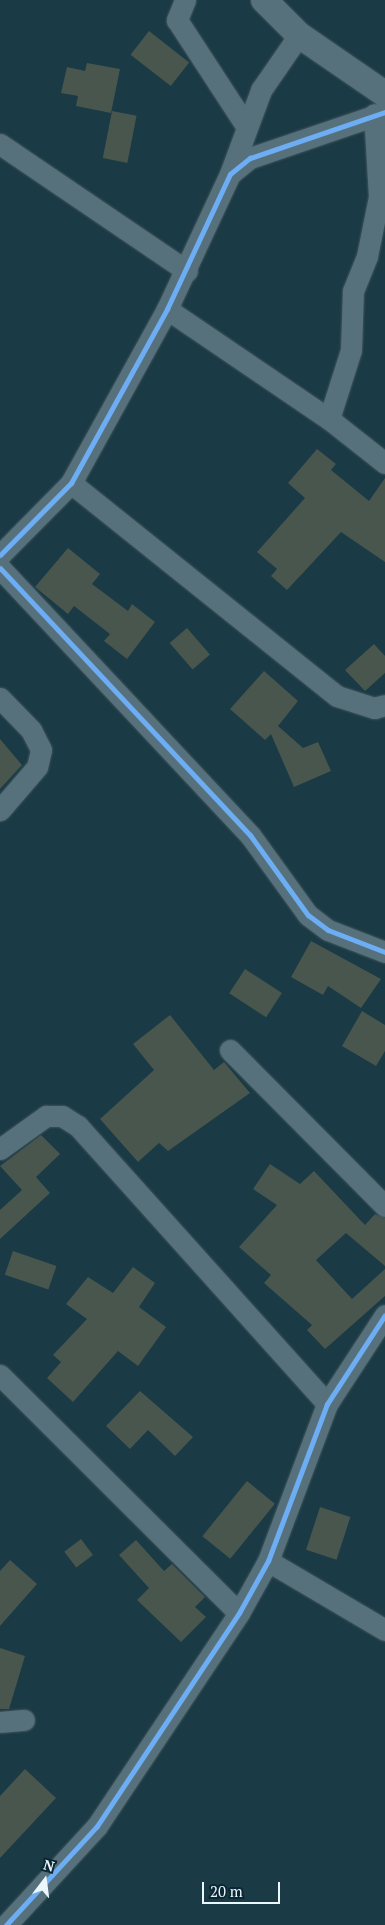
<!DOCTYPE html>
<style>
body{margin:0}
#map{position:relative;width:385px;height:1925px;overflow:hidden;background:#1a3a45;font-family:"PT Serif",serif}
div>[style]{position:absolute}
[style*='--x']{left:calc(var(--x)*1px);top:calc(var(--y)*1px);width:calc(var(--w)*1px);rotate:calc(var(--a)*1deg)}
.building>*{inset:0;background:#48564e;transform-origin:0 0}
.roads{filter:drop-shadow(0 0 1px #40555b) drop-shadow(0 0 1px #40555b)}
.minor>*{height:21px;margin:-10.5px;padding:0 10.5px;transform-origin:10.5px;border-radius:10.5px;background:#57717c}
.tertiary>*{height:26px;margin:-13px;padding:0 13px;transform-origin:13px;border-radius:13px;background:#57717c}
.cycleway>*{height:5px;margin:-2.5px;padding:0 2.5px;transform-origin:2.5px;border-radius:2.5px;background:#6dadf4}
span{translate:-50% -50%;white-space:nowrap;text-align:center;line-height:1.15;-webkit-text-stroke:5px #0a2733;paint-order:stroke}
.north{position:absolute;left:20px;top:1855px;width:50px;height:50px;-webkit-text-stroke:4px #0a2733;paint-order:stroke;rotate:15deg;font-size:14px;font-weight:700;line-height:20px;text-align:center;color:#eaf7fd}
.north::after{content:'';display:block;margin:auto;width:18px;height:22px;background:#eaf7fd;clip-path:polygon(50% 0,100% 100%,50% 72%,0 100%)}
.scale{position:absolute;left:202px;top:1882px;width:78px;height:22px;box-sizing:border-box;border:2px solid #eaf7fd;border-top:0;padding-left:6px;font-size:15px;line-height:18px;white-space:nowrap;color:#eaf7fd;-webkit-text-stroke:4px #0a2733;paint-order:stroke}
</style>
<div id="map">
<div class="building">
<i style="left:149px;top:31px;width:51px;height:30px;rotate:38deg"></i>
<i style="clip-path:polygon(87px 63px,120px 69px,111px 113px,76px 106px,78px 96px,61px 93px,67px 67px,85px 71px)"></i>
<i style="left:112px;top:111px;width:25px;height:48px;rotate:11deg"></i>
<i style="clip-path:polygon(317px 449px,336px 464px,331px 470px,369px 501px,385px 478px,385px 562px,341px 532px,287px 590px,271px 576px,277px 569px,257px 552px,305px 498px,288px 483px)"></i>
<i style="clip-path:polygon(68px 548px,100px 574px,92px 584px,128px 611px,132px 604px,155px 622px,127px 659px,104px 641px,110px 634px,74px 606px,68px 614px,35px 587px)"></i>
<i style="left:187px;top:628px;width:35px;height:23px;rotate:49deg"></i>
<i style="clip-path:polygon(374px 644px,385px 656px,385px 673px,365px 691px,345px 670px)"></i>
<i style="clip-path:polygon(264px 671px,298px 701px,278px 726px,303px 748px,318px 742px,331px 771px,294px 787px,271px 734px,265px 740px,230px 709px)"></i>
<i style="clip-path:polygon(0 739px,22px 765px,0 789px)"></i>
<i style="clip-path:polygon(311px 941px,381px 979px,361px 1008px,328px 986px,323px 995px,291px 977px)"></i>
<i style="left:245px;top:969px;width:44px;height:29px;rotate:33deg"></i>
<i style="clip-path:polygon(362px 1011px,385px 1025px,385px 1051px,376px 1066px,342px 1046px)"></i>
<i style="clip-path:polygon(170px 1015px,214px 1070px,224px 1062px,250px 1093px,168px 1151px,159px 1143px,138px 1162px,100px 1119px,154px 1070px,133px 1044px)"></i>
<i style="clip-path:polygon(41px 1135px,60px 1154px,36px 1177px,50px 1193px,0 1239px,0 1210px,22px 1190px,0 1166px)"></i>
<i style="clip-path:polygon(270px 1164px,300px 1184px,314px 1171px,365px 1225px,375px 1214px,385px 1218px,385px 1266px,346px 1233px,316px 1260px,352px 1299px,385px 1269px,385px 1296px,325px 1349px,307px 1330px,312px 1325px,264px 1283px,271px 1275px,239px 1247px,277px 1205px,253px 1189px)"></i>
<i style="left:13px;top:1251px;width:46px;height:25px;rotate:19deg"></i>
<i style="clip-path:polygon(133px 1267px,155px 1283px,139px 1307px,166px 1327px,138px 1366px,118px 1351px,73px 1402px,47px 1378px,61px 1362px,53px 1355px,87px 1319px,66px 1304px,88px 1277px,113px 1293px)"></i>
<i style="clip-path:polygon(140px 1391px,193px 1437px,175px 1456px,148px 1430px,130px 1449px,106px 1426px)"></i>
<i style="left:247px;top:1481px;width:36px;height:71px;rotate:39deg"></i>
<i style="left:320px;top:1507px;width:32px;height:45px;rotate:18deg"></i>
<i style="left:81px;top:1539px;width:20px;height:21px;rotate:53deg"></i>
<i style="clip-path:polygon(136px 1540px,164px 1571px,172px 1564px,205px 1597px,195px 1607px,206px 1617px,181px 1642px,137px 1600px,149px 1588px,119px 1555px)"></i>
<i style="clip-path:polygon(10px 1560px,37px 1584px,0 1626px,0 1571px)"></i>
<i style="clip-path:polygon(0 1648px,25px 1656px,9px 1709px,0 1709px)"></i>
<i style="clip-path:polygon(25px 1769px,56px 1798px,0 1858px,0 1796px)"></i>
</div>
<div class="roads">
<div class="minor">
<i style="--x:185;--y:0;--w:22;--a:112"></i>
<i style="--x:177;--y:20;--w:126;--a:56.9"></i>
<i style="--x:0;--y:144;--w:226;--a:34.2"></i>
<i style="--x:230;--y:174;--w:90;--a:-69.7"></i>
<i style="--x:261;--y:90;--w:67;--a:-55.4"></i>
<i style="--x:167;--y:309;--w:196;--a:34.2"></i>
<i style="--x:329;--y:419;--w:71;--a:38.2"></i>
<i style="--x:329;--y:419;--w:72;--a:-72.3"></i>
<i style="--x:351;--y:350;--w:59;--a:-88.1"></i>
<i style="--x:353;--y:291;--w:38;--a:-68"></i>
<i style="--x:367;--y:256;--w:60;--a:-78.5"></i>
<i style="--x:379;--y:197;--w:83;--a:-93.4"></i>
<i style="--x:71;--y:483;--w:341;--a:38.7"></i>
<i style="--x:337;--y:696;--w:39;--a:18"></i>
<i style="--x:374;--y:708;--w:11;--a:-15"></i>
<i style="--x:0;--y:555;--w:101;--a:-45.4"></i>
<i style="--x:71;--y:483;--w:199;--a:-61.1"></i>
<i style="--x:167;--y:309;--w:149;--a:-65"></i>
<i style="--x:230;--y:174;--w:26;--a:-39"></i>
<i style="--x:250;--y:158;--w:143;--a:-18.8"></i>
<i style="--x:0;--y:568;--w:366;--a:46.9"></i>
<i style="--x:250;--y:835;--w:99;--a:54.1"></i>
<i style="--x:308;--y:915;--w:25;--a:37"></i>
<i style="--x:328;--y:930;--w:61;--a:21.1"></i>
<i style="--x:0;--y:698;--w:45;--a:45.9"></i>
<i style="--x:31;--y:730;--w:22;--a:63"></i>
<i style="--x:41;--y:750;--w:17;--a:103"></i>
<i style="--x:37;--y:767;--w:57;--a:130.7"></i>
<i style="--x:230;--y:1050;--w:220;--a:45.2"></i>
<i style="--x:0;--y:1149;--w:57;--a:-35.7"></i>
<i style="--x:46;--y:1116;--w:16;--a:0"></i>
<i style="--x:62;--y:1116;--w:19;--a:32"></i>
<i style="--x:78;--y:1126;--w:373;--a:48.1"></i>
<i style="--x:0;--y:1375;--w:337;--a:44.9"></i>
<i style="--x:268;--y:1561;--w:136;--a:30.5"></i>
<i style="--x:0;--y:1722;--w:24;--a:-5"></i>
<i style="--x:6;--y:1925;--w:134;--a:-47.4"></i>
<i style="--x:97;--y:1826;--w:256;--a:-56.3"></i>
<i style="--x:239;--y:1613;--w:60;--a:-60.9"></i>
<i style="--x:268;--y:1561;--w:168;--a:-69.4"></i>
<i style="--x:327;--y:1404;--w:106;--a:-56.9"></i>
</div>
<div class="tertiary">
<i style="--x:264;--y:0;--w:49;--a:45"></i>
<i style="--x:299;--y:35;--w:104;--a:34.5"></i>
</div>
</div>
<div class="cycleway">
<i style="--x:0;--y:555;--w:101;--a:-45.4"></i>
<i style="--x:71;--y:483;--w:199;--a:-61.1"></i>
<i style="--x:167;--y:309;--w:149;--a:-65"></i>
<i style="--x:230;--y:174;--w:26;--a:-39"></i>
<i style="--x:250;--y:158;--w:143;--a:-18.8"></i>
<i style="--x:0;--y:568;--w:366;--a:46.9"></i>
<i style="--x:250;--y:835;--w:99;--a:54.1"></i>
<i style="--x:308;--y:915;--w:25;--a:37"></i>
<i style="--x:328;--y:930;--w:61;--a:21.1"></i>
<i style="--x:6;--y:1925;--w:134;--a:-47.4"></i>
<i style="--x:97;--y:1826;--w:256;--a:-56.3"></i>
<i style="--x:239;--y:1613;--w:60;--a:-60.9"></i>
<i style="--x:268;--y:1561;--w:168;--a:-69.4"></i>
<i style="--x:327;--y:1404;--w:106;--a:-56.9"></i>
</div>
<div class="north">N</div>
<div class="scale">20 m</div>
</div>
